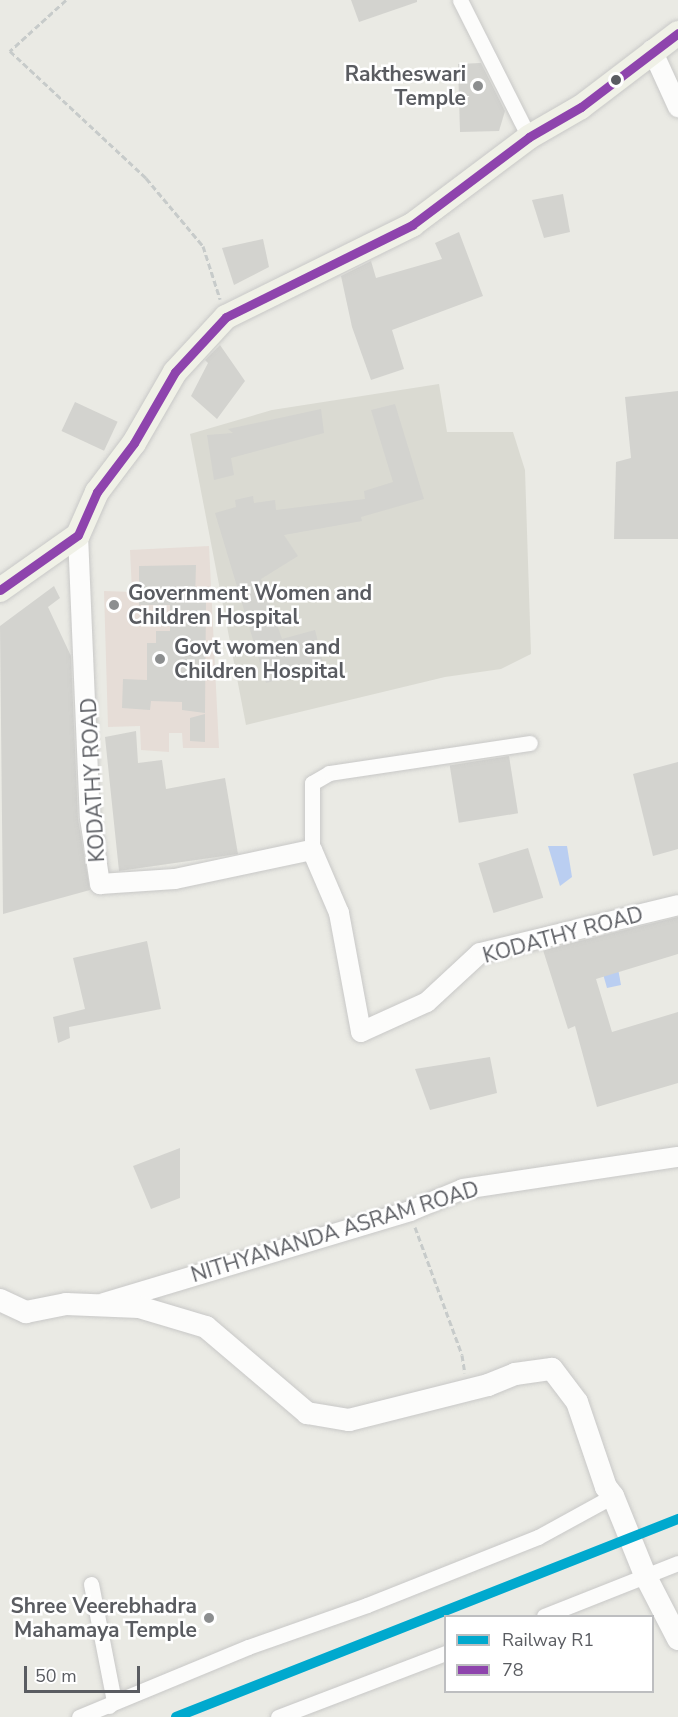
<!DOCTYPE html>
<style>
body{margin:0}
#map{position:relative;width:678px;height:1717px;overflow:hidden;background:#eaeae4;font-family:"Nunito Sans",sans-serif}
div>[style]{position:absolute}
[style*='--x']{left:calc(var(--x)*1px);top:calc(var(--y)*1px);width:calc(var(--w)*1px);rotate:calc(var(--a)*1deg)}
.education>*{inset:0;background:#dadad2}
.medical>*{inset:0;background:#e6ddd7}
.water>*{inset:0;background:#bacef1}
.building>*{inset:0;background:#d3d3cf;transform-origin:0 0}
.path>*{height:3px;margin-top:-1.5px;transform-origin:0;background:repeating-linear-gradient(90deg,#c7cbca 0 6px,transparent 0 9px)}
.roads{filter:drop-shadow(0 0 2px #c8c8c7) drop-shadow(0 0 2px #c8c8c7)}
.minor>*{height:15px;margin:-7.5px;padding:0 7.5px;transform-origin:7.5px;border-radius:7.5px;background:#fcfcfb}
.tertiary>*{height:20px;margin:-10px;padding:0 10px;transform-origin:10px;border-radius:10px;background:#fcfcfb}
.secondary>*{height:22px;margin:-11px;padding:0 11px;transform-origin:11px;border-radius:11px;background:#fcfcfb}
.primary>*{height:24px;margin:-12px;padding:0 12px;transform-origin:12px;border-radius:12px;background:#f0f1e7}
.bus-1>*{height:9px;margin:-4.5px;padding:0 4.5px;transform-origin:4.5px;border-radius:4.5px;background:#8e44ad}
.rail-1>*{height:10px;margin:-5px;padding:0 5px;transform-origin:5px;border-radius:5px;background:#00a9ce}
.dots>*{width:16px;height:16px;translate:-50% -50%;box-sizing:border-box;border:3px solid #fff;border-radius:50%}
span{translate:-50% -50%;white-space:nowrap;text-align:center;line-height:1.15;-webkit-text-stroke:5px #fff;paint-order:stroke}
.poi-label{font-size:21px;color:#5a5c61;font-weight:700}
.right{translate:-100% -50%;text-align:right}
.left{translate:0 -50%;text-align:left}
.street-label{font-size:21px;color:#5a5c61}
.legend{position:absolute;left:444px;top:1615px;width:210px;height:78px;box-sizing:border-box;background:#fff;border:2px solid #bdbec0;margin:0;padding:8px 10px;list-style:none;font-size:18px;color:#5a5c61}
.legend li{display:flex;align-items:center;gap:12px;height:30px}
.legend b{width:30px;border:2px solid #bdbec0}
.scale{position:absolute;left:24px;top:1666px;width:116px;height:27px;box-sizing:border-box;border:3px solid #5a5c61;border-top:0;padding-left:8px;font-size:18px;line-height:21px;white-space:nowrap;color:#5a5c61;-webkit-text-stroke:4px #fff;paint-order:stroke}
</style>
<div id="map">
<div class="education">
<i style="clip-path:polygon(439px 384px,447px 432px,513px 432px,525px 470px,531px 654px,501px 669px,445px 677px,246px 725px,190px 434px,272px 410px)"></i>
</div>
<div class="medical">
<i style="clip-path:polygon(209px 546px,219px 748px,183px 748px,182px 733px,169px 733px,169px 752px,141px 750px,140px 726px,108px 727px,104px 591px,132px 592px,130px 550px)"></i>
</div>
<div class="water">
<i style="clip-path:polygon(548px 846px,567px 846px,572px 877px,560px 886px)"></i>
<i style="clip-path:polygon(613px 941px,621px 985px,607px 988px,595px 946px)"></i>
</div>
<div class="building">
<i style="clip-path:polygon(351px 0,417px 0,417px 2px,359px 22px)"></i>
<i style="clip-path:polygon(481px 63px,505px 111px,499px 131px,460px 132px,458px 64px)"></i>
<i style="clip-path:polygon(563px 194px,570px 232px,544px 238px,532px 200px)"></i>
<i style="clip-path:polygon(459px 232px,483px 296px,392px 330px,404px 369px,371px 380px,352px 327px,341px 276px,371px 261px,376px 278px,442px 259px,435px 243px)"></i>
<i style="clip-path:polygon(263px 239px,269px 267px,234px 285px,222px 248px)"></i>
<i style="clip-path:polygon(220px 345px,245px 381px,217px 419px,191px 396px,208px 363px,205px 360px)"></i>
<i style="clip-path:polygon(678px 391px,678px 539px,614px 539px,616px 462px,631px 458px,625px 397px)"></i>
<i style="left:75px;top:402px;width:47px;height:32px;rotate:25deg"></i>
<i style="clip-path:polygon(395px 404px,424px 499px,361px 517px,362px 521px,284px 535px,298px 556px,261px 579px,282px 639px,315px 630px,324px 667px,266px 683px,215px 513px,236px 507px,235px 500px,253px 496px,254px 503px,275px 500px,276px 510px,365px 499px,364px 491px,393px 482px,371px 410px)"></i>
<i style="clip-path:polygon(321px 409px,324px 433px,231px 458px,234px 475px,214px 480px,207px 435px,233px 433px,228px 429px)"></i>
<i style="clip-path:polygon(196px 565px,195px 599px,206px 599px,205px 713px,182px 710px,182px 702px,151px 701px,150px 710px,122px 708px,123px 679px,147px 680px,147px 643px,156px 643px,156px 631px,170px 631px,170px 605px,139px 605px,139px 566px)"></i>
<i style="clip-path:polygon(54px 586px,60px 598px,48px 607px,71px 656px,78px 819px,90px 890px,3px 914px,0 626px)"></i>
<i style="clip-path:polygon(205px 714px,205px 742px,190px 741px,190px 718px)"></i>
<i style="clip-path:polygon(136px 731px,138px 763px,162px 760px,166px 789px,225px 778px,238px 854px,119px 871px,105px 737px)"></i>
<i style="left:509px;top:756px;width:58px;height:60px;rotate:81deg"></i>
<i style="clip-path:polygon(678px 762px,678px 849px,653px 856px,633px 774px)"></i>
<i style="left:528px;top:848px;width:52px;height:52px;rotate:73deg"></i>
<i style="clip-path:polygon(678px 917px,678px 954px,596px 979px,612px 1032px,678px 1012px,678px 1083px,597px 1107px,575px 1026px,568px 1029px,543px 950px)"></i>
<i style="clip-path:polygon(147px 941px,161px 1009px,69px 1027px,70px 1038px,58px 1043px,53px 1017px,85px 1009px,73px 958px)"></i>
<i style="clip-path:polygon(490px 1057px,497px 1093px,430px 1110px,415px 1069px)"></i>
<i style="clip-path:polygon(180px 1148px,180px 1198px,151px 1209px,133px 1166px)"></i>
</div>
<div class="path">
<i style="--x:66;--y:0;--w:76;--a:137.7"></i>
<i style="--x:10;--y:51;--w:186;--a:43"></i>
<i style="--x:146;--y:178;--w:89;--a:50"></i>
<i style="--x:203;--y:246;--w:56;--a:72.2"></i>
<i style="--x:415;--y:1227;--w:136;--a:69.8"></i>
<i style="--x:462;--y:1355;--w:18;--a:81"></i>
</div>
<div class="roads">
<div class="minor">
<i style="--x:460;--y:0;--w:153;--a:63.3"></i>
<i style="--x:312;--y:850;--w:67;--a:-90"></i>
<i style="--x:312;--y:783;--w:20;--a:-30"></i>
<i style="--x:329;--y:773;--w:203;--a:-8.5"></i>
<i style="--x:91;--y:1584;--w:119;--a:78.9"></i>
<i style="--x:114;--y:1701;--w:7;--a:135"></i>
<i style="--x:544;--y:1616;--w:144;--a:-21.6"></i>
<i style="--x:79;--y:1717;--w:183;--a:-22.5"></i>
<i style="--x:248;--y:1647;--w:126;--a:-19.4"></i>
<i style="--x:367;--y:1605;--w:184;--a:-21.7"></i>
<i style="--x:538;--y:1537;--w:85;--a:-28.7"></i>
<i style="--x:278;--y:1717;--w:180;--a:-20.9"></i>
</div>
<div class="tertiary">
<i style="--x:652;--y:50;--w:63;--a:65.5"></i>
<i style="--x:78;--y:535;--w:283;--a:87.6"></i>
<i style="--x:90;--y:818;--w:67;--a:81.4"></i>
<i style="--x:100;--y:884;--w:75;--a:-3.8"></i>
<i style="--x:175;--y:879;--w:140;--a:-12"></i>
<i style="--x:312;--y:850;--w:69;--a:66.8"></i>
<i style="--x:339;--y:913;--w:121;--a:79.5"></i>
<i style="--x:361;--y:1032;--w:72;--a:-24.4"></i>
<i style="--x:427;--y:1002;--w:72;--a:-42.8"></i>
<i style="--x:480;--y:953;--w:204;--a:-13.6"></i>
<i style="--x:104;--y:1303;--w:320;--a:-16.7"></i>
<i style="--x:410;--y:1211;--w:57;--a:-22.5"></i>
<i style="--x:463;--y:1189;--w:217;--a:-8.5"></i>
</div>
<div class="secondary">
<i style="--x:0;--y:1300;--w:29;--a:25"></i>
<i style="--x:26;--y:1312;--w:41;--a:-11.3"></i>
<i style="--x:66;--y:1304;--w:73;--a:2.4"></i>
<i style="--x:139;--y:1307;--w:70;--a:16.6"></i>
<i style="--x:206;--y:1327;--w:133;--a:40.4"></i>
<i style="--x:307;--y:1413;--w:43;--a:9.5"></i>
<i style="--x:349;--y:1420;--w:143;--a:-14.1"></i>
<i style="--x:488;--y:1385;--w:29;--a:-22"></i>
<i style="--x:515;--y:1374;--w:37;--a:-8"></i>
<i style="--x:552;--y:1369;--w:41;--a:52.9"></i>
<i style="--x:577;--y:1402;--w:90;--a:71.2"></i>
<i style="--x:606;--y:1487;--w:11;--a:52"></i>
<i style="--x:613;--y:1496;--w:85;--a:67.9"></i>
<i style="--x:645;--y:1575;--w:72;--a:62.7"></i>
</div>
<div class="primary">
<i style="--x:0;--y:590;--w:95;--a:-35.2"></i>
<i style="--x:78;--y:535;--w:47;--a:-66.2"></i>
<i style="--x:97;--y:492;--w:61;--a:-52.9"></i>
<i style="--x:134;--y:443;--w:82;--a:-60"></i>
<i style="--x:175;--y:372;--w:75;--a:-47.2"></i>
<i style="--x:226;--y:317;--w:208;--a:-26.3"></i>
<i style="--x:412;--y:225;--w:146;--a:-36.9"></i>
<i style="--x:529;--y:137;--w:60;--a:-30"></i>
<i style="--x:581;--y:107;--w:122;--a:-37.3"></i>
</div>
</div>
<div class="bus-1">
<i style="--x:0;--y:590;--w:95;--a:-35.2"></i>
<i style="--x:78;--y:535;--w:47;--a:-66.2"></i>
<i style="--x:97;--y:492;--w:61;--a:-52.9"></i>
<i style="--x:134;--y:443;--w:82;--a:-60"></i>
<i style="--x:175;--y:372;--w:75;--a:-47.2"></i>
<i style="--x:226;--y:317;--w:208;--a:-26.3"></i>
<i style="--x:412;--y:225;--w:146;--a:-36.9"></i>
<i style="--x:529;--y:137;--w:60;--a:-30"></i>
<i style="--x:581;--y:107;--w:122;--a:-37.3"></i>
</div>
<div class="rail-1">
<i style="--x:176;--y:1717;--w:540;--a:-21.53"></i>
</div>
<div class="dots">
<i style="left:616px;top:80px;background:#5a5c61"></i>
<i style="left:478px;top:86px;background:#8c8e8f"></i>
<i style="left:114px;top:605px;background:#8c8e8f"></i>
<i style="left:160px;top:659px;background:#8c8e8f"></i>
<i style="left:209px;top:1618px;background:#8c8e8f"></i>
</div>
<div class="poi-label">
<span class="right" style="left:466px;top:86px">Raktheswari<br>Temple</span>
<span class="left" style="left:128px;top:605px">Government Women and<br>Children Hospital</span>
<span class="left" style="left:174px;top:659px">Govt women and<br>Children Hospital</span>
<span class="right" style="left:197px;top:1618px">Shree Veerebhadra<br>Mahamaya Temple</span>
</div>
<div class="street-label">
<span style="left:93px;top:780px;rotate:-93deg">KODATHY ROAD</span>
<span style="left:563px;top:935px;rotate:-15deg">KODATHY ROAD</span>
<span style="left:335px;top:1232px;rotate:-17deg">NITHYANANDA ASRAM ROAD</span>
</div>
<ul class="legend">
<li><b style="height:8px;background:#00a9ce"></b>Railway R1</li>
<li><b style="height:8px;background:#8e44ad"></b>78</li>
</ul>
<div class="scale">50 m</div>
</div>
